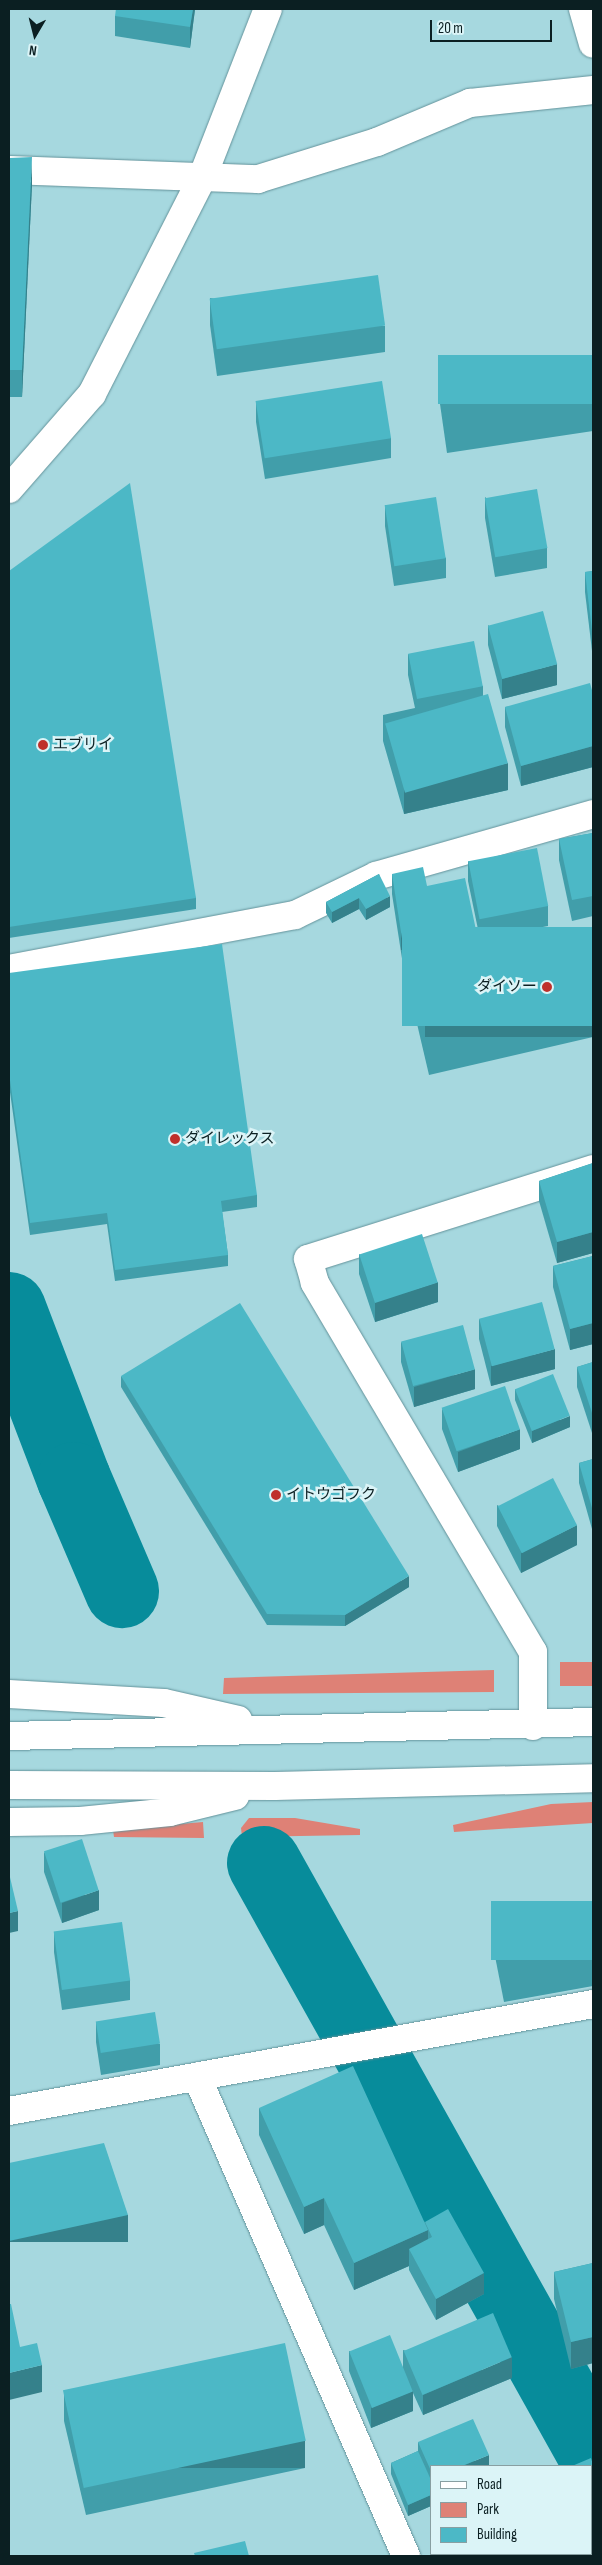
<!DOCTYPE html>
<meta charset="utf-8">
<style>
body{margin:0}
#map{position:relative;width:602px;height:2565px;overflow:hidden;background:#a6d8df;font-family:"Sofia Sans Condensed","Noto Sans JP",sans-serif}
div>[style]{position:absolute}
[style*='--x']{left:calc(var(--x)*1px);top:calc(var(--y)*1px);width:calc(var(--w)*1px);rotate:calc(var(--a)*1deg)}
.green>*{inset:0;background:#de8176;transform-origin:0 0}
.river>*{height:74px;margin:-37px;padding:0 37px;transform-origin:37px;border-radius:37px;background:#078c9b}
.roads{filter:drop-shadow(0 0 1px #63929a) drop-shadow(0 0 1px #63929a)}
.minor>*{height:28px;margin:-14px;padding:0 14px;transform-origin:14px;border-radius:14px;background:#fff}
.wall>*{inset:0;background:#419eaa;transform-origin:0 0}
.shaded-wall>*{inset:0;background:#35818b;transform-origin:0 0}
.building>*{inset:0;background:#4cb8c6;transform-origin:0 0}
.dots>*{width:14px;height:14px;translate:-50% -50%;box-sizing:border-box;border:2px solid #dbf4f7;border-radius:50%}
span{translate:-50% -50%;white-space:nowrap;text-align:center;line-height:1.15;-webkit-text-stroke:5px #dbf4f7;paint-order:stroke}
.poi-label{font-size:15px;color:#0b1f22}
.left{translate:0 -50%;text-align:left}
.right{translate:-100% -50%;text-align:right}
.frame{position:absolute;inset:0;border:10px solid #0b1f22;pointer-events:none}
.legend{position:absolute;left:430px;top:2465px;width:162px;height:90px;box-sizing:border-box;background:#dbf4f7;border:1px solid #889fa2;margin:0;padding:6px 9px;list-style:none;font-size:15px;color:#0b1f22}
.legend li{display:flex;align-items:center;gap:10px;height:25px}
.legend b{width:25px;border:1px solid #889fa2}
.north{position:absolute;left:10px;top:10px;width:50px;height:50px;-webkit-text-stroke:4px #dbf4f7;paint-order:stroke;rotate:188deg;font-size:14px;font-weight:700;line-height:20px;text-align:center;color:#0b1f22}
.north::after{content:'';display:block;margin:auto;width:18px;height:22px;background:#0b1f22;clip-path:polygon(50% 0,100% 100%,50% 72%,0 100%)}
.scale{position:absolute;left:430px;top:20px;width:122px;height:22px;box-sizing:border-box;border:2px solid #0b1f22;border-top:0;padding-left:6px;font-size:15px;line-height:18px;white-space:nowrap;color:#0b1f22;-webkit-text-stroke:4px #dbf4f7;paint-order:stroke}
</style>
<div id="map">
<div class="green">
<i style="left:593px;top:1662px;width:24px;height:33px;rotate:90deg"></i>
<i style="clip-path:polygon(494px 1670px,494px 1692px,223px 1694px,224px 1678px)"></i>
<i style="clip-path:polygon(593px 1802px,593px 1823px,454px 1832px,453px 1825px,551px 1804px)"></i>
<i style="clip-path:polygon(249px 1818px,295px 1818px,360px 1829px,360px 1835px,242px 1837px,241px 1828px)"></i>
<i style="clip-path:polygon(203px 1822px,204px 1838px,114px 1837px,113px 1830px)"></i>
</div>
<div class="river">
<i style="--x:9;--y:1309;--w:182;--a:69.1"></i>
<i style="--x:74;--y:1479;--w:122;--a:66.8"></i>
<i style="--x:264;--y:1863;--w:674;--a:60.77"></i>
</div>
<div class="roads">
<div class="minor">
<i style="--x:583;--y:9;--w:36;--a:74"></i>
<i style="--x:9;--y:170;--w:249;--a:2.1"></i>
<i style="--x:258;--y:179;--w:125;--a:-17.3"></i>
<i style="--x:377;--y:142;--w:101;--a:-22.8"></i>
<i style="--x:470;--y:103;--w:124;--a:-6"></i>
<i style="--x:9;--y:489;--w:126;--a:-48.9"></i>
<i style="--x:92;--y:394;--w:242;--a:-63"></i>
<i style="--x:202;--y:178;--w:181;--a:-68.7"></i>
<i style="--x:9;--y:969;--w:291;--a:-10.7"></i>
<i style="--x:295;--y:915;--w:90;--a:-25.7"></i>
<i style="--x:376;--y:876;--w:226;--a:-15.9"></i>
<i style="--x:9;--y:1694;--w:155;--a:3.3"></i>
<i style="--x:164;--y:1703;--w:76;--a:12.9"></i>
<i style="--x:533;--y:1726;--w:74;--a:-90"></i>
<i style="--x:533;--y:1652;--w:429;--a:-120.6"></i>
<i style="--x:315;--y:1283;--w:25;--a:-106"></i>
<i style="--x:308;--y:1259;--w:299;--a:-17.5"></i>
<i style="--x:9;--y:1736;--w:584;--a:-1.37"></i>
<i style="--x:9;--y:1785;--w:266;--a:0.2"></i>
<i style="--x:275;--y:1786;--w:318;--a:-1.4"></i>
<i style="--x:9;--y:1822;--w:71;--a:-0.8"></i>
<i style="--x:80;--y:1821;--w:90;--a:-5.7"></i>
<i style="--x:170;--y:1812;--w:67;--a:-13.8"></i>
<i style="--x:197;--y:2077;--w:523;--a:66.43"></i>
<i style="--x:9;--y:2111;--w:594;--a:-10.38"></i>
</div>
</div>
<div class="wall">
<i style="clip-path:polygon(195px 9px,190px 48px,115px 36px,115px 16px)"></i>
<i style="clip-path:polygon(9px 158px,32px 184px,22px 397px,9px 397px)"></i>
<i style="clip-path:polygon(210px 298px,385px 326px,385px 352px,217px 376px,210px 325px)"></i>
<i style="clip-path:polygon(593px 355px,593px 431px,447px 453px,440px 404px,440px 377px)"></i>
<i style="clip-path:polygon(256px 401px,391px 438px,391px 458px,265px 479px,256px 422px)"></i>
<i style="clip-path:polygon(485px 497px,547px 548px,547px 568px,495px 577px,485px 518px)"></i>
<i style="clip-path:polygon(385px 505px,446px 558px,446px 578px,394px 586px,385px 526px)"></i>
<i style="clip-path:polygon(9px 571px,196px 898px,196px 909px,9px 938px)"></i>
<i style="clip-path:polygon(593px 571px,593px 651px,592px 651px,585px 592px,585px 572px)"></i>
<i style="clip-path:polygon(488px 625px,557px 685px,502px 699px,488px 645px)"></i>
<i style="clip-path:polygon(408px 654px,483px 686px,483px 695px,508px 790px,404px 814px,383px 741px,383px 715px,415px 708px,408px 675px)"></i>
<i style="clip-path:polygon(593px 694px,593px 767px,521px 786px,505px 727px,505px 707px)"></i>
<i style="clip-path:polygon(593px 833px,593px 916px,572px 921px,559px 860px,559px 839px)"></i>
<i style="clip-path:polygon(468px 861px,548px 906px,548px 926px,480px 939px,468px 881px)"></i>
<i style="clip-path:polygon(379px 874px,390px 907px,366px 920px,359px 909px,332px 923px,326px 913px,326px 902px)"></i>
<i style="clip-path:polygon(392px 874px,427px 886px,476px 950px,403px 965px,392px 894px)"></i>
<i style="clip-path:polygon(593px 927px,593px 1037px,429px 1075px,407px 981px,407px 970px)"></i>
<i style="clip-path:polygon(9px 973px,257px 1195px,257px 1207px,222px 1212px,228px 1255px,228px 1266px,115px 1281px,107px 1224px,30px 1235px,9px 1085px)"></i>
<i style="clip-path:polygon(593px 1163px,593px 1253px,557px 1263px,539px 1201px,539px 1181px)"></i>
<i style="clip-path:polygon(359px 1254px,438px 1302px,375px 1322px,359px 1274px)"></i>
<i style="clip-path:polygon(593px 1256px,593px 1344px,570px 1350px,553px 1287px,553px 1266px)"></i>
<i style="clip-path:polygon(479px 1319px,555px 1369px,491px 1386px,479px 1339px)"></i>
<i style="clip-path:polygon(401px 1342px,475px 1389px,414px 1407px,401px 1362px)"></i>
<i style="clip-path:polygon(593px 1362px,593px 1436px,577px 1387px,577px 1367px)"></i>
<i style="clip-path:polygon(121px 1376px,409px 1587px,345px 1626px,267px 1625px,121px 1387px)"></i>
<i style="clip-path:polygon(515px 1389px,570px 1427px,532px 1443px,515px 1400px)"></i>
<i style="clip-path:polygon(442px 1409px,520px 1449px,458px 1472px,442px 1429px)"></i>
<i style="clip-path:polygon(593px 1459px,592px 1529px,579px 1483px,579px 1463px)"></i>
<i style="clip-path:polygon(497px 1505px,577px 1545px,521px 1573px,497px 1526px)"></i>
<i style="clip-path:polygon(44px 1852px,99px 1910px,62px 1923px,44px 1872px)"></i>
<i style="clip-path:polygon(593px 1901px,593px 1986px,504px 2002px,493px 1946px,493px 1919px)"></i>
<i style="clip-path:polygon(54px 1932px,130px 1980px,130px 2000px,62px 2010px,54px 1952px)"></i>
<i style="clip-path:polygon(96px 2022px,160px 2044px,160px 2065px,101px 2075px,96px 2042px)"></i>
<i style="clip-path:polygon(259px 2108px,425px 2222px,484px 2294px,436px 2320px,409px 2270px,409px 2266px,354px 2290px,324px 2225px,304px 2234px,259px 2135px)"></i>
<i style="clip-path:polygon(593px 2263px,593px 2363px,571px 2369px,554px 2299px,554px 2272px)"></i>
<i style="clip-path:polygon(403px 2350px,512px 2378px,423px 2415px,413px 2393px,413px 2411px,371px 2428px,349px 2371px,349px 2351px,403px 2367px)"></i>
<i style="clip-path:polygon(64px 2394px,305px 2468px,86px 2515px,64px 2421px)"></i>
<i style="clip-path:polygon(418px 2442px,489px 2466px,431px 2466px,431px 2506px,408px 2516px,391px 2474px,391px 2463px,418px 2451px)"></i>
<i style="clip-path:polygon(431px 2514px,431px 2538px,430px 2535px,430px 2515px)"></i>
<i style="left:438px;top:2554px;width:86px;height:2px"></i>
<i style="left:531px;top:2554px;width:60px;height:2px"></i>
</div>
<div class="shaded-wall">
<i style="clip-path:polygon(193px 9px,195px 9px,190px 48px,190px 27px)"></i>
<i style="clip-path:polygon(32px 157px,32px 184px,22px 397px,22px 370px)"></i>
<i style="clip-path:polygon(557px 664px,557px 685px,502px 699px,502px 679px)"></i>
<i style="clip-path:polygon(593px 746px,593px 767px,521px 786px,521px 766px)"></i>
<i style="clip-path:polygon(508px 763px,508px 790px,404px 814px,404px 788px)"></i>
<i style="clip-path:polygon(390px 896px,390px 907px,366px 920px,366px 909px)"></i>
<i style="clip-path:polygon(359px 898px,359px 909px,332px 923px,332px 912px)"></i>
<i style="left:476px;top:930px;width:20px;height:75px;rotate:90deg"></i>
<i style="left:593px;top:1026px;width:11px;height:168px;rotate:90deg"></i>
<i style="clip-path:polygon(593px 1232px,593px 1253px,557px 1263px,557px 1242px)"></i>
<i style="clip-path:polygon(438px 1282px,438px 1302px,375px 1322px,375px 1302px)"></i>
<i style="clip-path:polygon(593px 1323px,593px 1344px,570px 1350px,570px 1329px)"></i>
<i style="clip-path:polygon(555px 1349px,555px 1369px,491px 1386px,491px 1366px)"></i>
<i style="clip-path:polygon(475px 1369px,475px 1389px,414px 1407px,414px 1387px)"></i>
<i style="clip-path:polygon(570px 1416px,570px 1427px,532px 1443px,532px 1431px)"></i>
<i style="clip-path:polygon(520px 1429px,520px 1449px,458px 1472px,458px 1452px)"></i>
<i style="left:592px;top:1508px;width:1px;height:21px"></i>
<i style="clip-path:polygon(577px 1525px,577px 1545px,521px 1573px,521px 1553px)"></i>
<i style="clip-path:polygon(409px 1576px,409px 1587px,345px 1626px,345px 1615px)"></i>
<i style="clip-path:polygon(99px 1890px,99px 1910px,62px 1923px,62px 1903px)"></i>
<i style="clip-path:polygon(18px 1911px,18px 1931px,9px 1933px,9px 1913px)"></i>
<i style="clip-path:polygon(324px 2198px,324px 2225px,304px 2234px,304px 2207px)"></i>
<i style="left:128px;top:2215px;width:27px;height:122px;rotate:90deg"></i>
<i style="clip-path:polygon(428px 2230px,428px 2257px,409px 2249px,409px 2266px,354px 2290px,354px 2263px)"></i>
<i style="clip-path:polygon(484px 2273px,484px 2294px,436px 2320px,436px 2299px)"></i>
<i style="clip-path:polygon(593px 2337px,593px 2363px,571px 2369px,571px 2342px)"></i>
<i style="clip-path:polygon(512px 2357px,512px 2378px,423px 2415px,423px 2395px)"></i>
<i style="clip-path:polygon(42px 2365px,42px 2392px,9px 2400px,9px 2373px)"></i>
<i style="clip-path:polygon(413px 2391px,413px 2411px,371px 2428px,371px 2408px)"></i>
<i style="left:305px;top:2441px;width:27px;height:224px;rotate:90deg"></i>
<i style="clip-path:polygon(489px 2455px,489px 2466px,462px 2466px)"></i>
<i style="clip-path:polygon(431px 2495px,431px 2506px,408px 2516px,408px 2505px)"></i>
<i style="clip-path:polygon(593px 2538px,593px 2556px,549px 2556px,555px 2554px,591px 2554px,591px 2539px)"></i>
</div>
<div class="building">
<i style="clip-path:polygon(116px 9px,193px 9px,190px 27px,115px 16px)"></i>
<i style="clip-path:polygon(32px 157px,22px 370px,9px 370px,9px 158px)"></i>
<i style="left:378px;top:275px;width:51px;height:170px;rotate:82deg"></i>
<i style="left:593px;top:355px;width:49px;height:155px;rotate:90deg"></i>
<i style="left:382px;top:381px;width:58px;height:128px;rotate:81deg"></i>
<i style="clip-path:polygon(130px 483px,196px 898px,9px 927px,9px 571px)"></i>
<i style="left:537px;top:489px;width:60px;height:53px;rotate:80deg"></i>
<i style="left:436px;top:497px;width:62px;height:52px;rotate:81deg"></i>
<i style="clip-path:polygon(593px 571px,593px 631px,592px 631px,585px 572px)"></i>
<i style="left:543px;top:611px;width:55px;height:57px;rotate:75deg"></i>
<i style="left:474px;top:641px;width:46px;height:67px;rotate:79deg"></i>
<i style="clip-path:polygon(590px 683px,593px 694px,593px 746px,521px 766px,505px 707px)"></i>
<i style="left:488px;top:694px;width:72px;height:107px;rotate:74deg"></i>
<i style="clip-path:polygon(593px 833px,593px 896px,572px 900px,559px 839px)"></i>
<i style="left:537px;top:848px;width:59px;height:70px;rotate:79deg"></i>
<i style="clip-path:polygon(423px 867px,427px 886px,465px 878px,476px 930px,403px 945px,392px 874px)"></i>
<i style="clip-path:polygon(379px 874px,390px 896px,366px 909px,359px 898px,332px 912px,326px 902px)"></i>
<i style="left:593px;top:927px;width:99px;height:191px;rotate:90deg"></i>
<i style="clip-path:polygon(222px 944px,257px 1195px,221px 1201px,228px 1255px,115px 1270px,107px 1213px,30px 1223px,9px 1073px,9px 973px)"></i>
<i style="clip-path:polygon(593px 1163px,593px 1232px,557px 1242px,539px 1181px)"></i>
<i style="left:422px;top:1234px;width:51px;height:66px;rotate:72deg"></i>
<i style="clip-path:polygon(593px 1256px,593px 1323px,570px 1329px,553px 1266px)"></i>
<i style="left:542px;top:1302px;width:49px;height:65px;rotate:75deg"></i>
<i style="clip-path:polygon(240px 1303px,409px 1576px,345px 1615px,267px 1614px,121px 1376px)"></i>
<i style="left:463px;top:1325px;width:46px;height:64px;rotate:75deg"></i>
<i style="clip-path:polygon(593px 1362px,593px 1416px,577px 1367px)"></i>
<i style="left:553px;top:1374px;width:45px;height:41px;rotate:68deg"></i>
<i style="left:505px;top:1386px;width:46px;height:67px;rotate:71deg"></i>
<i style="clip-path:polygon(593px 1459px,593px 1508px,592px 1508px,579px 1463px)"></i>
<i style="left:553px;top:1478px;width:53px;height:62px;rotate:63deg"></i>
<i style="left:82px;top:1839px;width:54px;height:40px;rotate:72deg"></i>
<i style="clip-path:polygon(9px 1873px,18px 1911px,9px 1913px)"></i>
<i style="left:593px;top:1901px;width:59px;height:102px;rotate:90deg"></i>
<i style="left:122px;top:1922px;width:59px;height:69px;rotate:82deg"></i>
<i style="left:155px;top:2012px;width:32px;height:60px;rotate:81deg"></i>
<i style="clip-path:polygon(353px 2066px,428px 2230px,354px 2263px,324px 2198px,304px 2207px,259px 2108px)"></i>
<i style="clip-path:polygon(104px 2143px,128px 2215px,9px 2241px,9px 2163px)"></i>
<i style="clip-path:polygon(448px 2209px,484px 2273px,436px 2299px,409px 2249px,432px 2237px,425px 2222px)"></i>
<i style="clip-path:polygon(593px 2263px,593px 2337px,571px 2342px,554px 2272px)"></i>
<i style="clip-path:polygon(9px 2304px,11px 2304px,20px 2347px,37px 2343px,42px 2365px,9px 2373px)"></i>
<i style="left:493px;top:2313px;width:48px;height:97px;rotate:67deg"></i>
<i style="left:390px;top:2335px;width:61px;height:44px;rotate:68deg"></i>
<i style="left:285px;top:2343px;width:100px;height:227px;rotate:78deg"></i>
<i style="clip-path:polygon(473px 2419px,489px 2455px,462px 2466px,431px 2466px,431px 2471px,418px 2442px)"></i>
<i style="clip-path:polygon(418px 2451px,431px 2480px,431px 2495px,408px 2505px,391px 2463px)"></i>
<i style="clip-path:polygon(591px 2458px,593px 2465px,593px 2538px,591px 2539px,591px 2466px,572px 2466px)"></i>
<i style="clip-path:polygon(245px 2541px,249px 2556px,195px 2556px,194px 2553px)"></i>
<i style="left:446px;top:2554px;width:78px;height:2px"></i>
<i style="clip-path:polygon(540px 2554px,555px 2554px,549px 2556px,541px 2556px)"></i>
</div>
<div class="dots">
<i style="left:43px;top:745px;background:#bf302b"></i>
<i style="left:547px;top:987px;background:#bf302b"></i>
<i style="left:175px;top:1139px;background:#bf302b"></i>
<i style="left:276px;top:1495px;background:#bf302b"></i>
</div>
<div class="poi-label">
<span class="left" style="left:53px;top:745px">エブリイ</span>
<span class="right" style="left:537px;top:987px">ダイソー</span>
<span class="left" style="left:185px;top:1139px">ダイレックス</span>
<span class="left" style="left:286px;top:1495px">イトウゴフク</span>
</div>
<div class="frame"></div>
<ul class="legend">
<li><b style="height:6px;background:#fff"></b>Road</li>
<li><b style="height:14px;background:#de8176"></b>Park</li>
<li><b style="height:14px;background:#4cb8c6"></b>Building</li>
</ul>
<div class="north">N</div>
<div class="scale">20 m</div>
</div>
